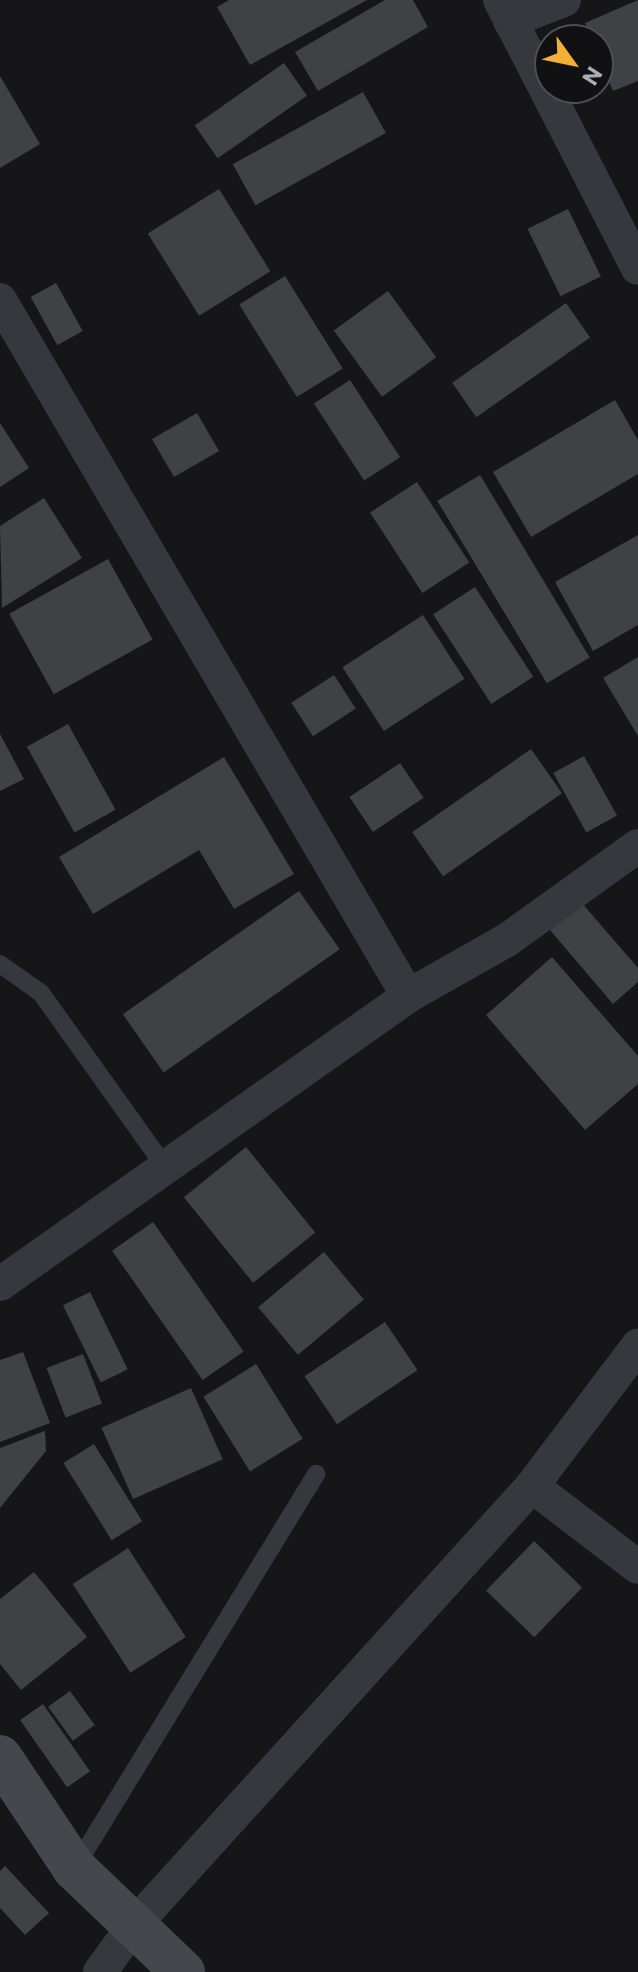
<!DOCTYPE html>
<style>
body{margin:0}
#map{position:relative;width:638px;height:1972px;overflow:hidden;background:#161618;font-family:Commissioner,sans-serif}
div>[style]{position:absolute}
[style*='--x']{left:calc(var(--x)*1px);top:calc(var(--y)*1px);width:calc(var(--w)*1px);rotate:calc(var(--a)*1deg)}
.building>*{inset:0;background:#404145;transform-origin:0 0}
.lane>*{height:18px;margin:-9px;padding:0 9px;transform-origin:9px;border-radius:9px;background:#37383d}
.street>*{height:34px;margin:-17px;padding:0 17px;transform-origin:17px;border-radius:17px;background:#37383d}
.secondary>*{height:44px;margin:-22px;padding:0 22px;transform-origin:22px;border-radius:22px;background:#45474d}
span{translate:-50% -50%;white-space:nowrap;text-align:center;line-height:1.15;-webkit-text-stroke:6px #111113;paint-order:stroke}
.north{position:absolute;left:534px;top:24px;width:80px;height:80px;box-sizing:border-box;background:#111113;border:2px solid #4d4f55;border-radius:50%;rotate:123deg;font-size:22px;font-weight:700;line-height:32px;text-align:center;color:#a8adb8}
.north::after{content:'';display:block;margin:auto;width:28px;height:36px;background:#f2b134;clip-path:polygon(50% 0,100% 100%,50% 72%,0 100%)}
</style>
<div id="map">
<div class="building">
<i style="clip-path:polygon(229px 0,367px 0,250px 65px,217px 7px)"></i>
<i style="clip-path:polygon(385px 0,413px 0,428px 27px,318px 91px,295px 52px)"></i>
<i style="clip-path:polygon(638px 0,638px 81px,613px 91px,598px 54px,598px 40px,592px 40px,585px 23px)"></i>
<i style="left:284px;top:63px;width:40px;height:109px;rotate:55deg"></i>
<i style="clip-path:polygon(0 76px,40px 144px,0 168px)"></i>
<i style="left:363px;top:92px;width:47px;height:149px;rotate:61deg"></i>
<i style="left:219px;top:189px;width:97px;height:84px;rotate:58deg"></i>
<i style="left:568px;top:209px;width:75px;height:45px;rotate:64deg"></i>
<i style="left:285px;top:276px;width:109px;height:54px;rotate:58deg"></i>
<i style="left:56px;top:283px;width:55px;height:29px;rotate:61deg"></i>
<i style="left:388px;top:291px;width:82px;height:67px;rotate:54deg"></i>
<i style="left:566px;top:303px;width:42px;height:139px;rotate:55deg"></i>
<i style="left:350px;top:380px;width:92px;height:43px;rotate:57deg"></i>
<i style="clip-path:polygon(615px 400px,638px 440px,638px 474px,531px 537px,493px 472px)"></i>
<i style="left:197px;top:413px;width:44px;height:52px;rotate:60deg"></i>
<i style="clip-path:polygon(0 423px,29px 468px,0 487px)"></i>
<i style="left:480px;top:475px;width:213px;height:50px;rotate:59deg"></i>
<i style="left:417px;top:482px;width:96px;height:56px;rotate:57deg"></i>
<i style="clip-path:polygon(44px 498px,82px 558px,2px 608px,0 526px)"></i>
<i style="clip-path:polygon(638px 535px,638px 625px,593px 651px,555px 582px)"></i>
<i style="left:108px;top:559px;width:92px;height:113px;rotate:61deg"></i>
<i style="left:475px;top:587px;width:107px;height:50px;rotate:57deg"></i>
<i style="left:423px;top:615px;width:76px;height:96px;rotate:57deg"></i>
<i style="clip-path:polygon(638px 657px,638px 736px,603px 678px)"></i>
<i style="left:334px;top:675px;width:40px;height:51px;rotate:57deg"></i>
<i style="left:68px;top:724px;width:98px;height:47px;rotate:61deg"></i>
<i style="clip-path:polygon(0 734px,24px 779px,0 791px)"></i>
<i style="left:531px;top:749px;width:54px;height:145px;rotate:55deg"></i>
<i style="left:584px;top:756px;width:68px;height:35px;rotate:61deg"></i>
<i style="clip-path:polygon(224px 757px,294px 874px,234px 909px,199px 850px,93px 914px,59px 857px)"></i>
<i style="left:400px;top:763px;width:42px;height:61px;rotate:56deg"></i>
<i style="left:299px;top:891px;width:71px;height:215px;rotate:55deg"></i>
<i style="clip-path:polygon(581px 902px,638px 968px,638px 982px,613px 1004px,550px 930px)"></i>
<i style="clip-path:polygon(552px 957px,638px 1056px,638px 1084px,585px 1130px,486px 1015px)"></i>
<i style="left:246px;top:1147px;width:110px;height:80px;rotate:51deg"></i>
<i style="left:153px;top:1222px;width:158px;height:50px;rotate:55deg"></i>
<i style="left:324px;top:1252px;width:62px;height:86px;rotate:50deg"></i>
<i style="left:90px;top:1292px;width:86px;height:30px;rotate:64deg"></i>
<i style="left:385px;top:1322px;width:58px;height:97px;rotate:56deg"></i>
<i style="clip-path:polygon(23px 1352px,50px 1423px,0 1442px,0 1360px)"></i>
<i style="left:83px;top:1354px;width:53px;height:39px;rotate:69deg"></i>
<i style="left:256px;top:1364px;width:88px;height:62px;rotate:58deg"></i>
<i style="left:191px;top:1388px;width:78px;height:98px;rotate:66deg"></i>
<i style="clip-path:polygon(45px 1431px,46px 1451px,0 1508px,0 1448px)"></i>
<i style="left:94px;top:1444px;width:91px;height:36px;rotate:58deg"></i>
<i style="left:534px;top:1541px;width:67px;height:69px;rotate:44deg"></i>
<i style="left:128px;top:1548px;width:106px;height:66px;rotate:57deg"></i>
<i style="clip-path:polygon(34px 1572px,87px 1637px,21px 1690px,0 1664px,0 1599px)"></i>
<i style="left:70px;top:1691px;width:42px;height:27px;rotate:54deg"></i>
<i style="left:43px;top:1704px;width:82px;height:28px;rotate:55deg"></i>
<i style="clip-path:polygon(5px 1866px,49px 1913px,25px 1935px,0 1908px,0 1871px)"></i>
</div>
<div class="lane">
<i style="--x:0;--y:964;--w:50;--a:35.3"></i>
<i style="--x:41;--y:993;--w:215;--a:54.5"></i>
<i style="--x:76;--y:1866;--w:460;--a:-58.5"></i>
</div>
<div class="street">
<i style="--x:500;--y:0;--w:301;--a:62.8"></i>
<i style="--x:510;--y:21;--w:58;--a:-21.3"></i>
<i style="--x:0;--y:300;--w:807;--a:59.62"></i>
<i style="--x:0;--y:1284;--w:499;--a:-35.2"></i>
<i style="--x:408;--y:996;--w:114;--a:-29.5"></i>
<i style="--x:507;--y:940;--w:161;--a:-35.7"></i>
<i style="--x:532;--y:1486;--w:176;--a:-52.9"></i>
<i style="--x:100;--y:1972;--w:59;--a:-53.9"></i>
<i style="--x:135;--y:1924;--w:591;--a:-47.81"></i>
<i style="--x:532;--y:1486;--w:133;--a:37.4"></i>
</div>
<div class="secondary">
<i style="--x:0;--y:1757;--w:133;--a:56.3"></i>
<i style="--x:74;--y:1868;--w:151;--a:43.7"></i>
</div>
<div class="north">N</div>
</div>
